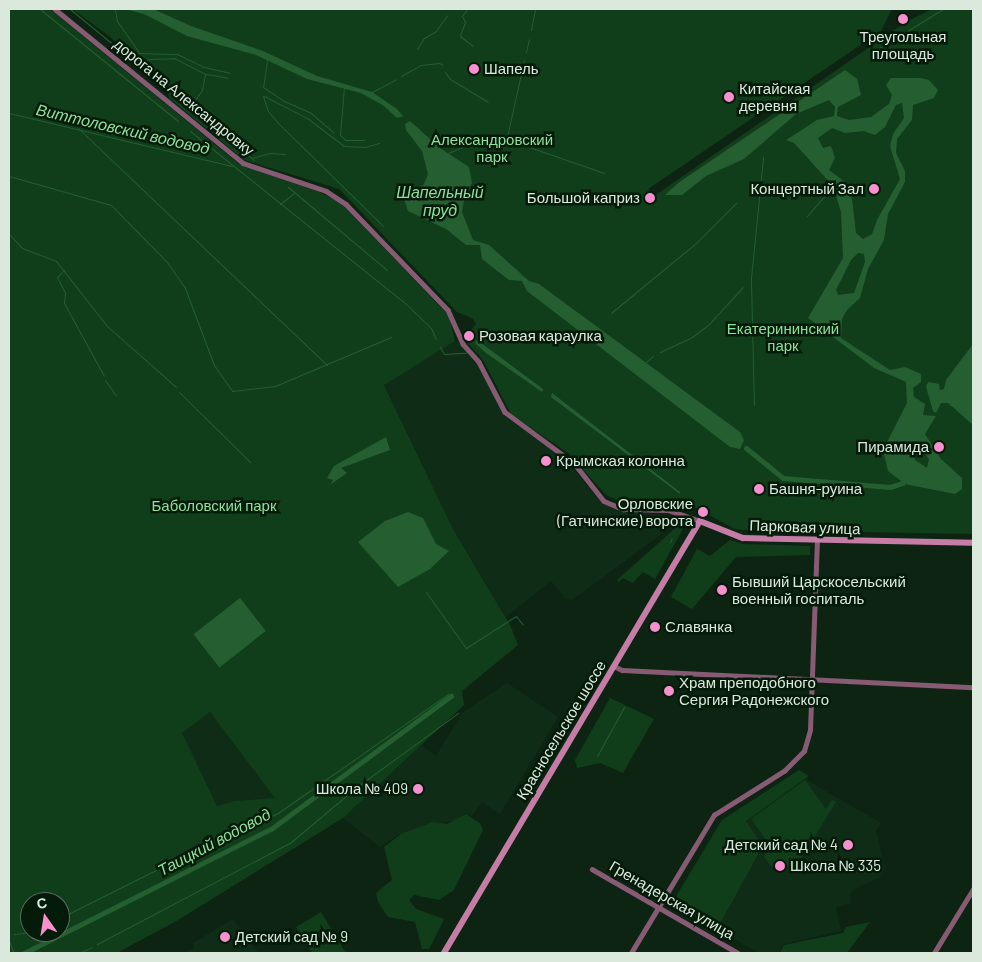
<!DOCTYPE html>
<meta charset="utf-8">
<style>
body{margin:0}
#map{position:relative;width:982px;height:962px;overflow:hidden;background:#0d2412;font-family:Barlow,sans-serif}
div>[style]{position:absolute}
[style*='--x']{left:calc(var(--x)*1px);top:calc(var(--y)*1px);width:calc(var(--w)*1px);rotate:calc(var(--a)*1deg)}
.built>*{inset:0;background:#0f2d16}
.green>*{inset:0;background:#103e1b}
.water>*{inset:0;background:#245e31;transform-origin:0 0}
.stream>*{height:1px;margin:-0.5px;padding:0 0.5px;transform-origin:0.5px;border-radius:0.5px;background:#245e31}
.canal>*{height:5px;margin:-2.5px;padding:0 2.5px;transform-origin:2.5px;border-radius:2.5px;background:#245e31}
.street>*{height:4.5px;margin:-2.25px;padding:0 2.25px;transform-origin:2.25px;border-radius:2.25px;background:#885b75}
.secondary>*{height:5.5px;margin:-2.75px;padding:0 2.75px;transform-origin:2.75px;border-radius:2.75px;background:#c57ca7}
.dots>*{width:14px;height:14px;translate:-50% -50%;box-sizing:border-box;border:2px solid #051b09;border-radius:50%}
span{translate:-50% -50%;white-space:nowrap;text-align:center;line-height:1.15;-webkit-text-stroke:5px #051b09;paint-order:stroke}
.poi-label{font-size:15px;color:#dbe9dc}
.left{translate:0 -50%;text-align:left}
.right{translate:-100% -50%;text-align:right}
.street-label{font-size:15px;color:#dbe9dc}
.park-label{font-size:15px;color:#8ee09c}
.water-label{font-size:16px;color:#8ddf9b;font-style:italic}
.frame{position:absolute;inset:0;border:10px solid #dbe9dc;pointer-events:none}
.north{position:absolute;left:20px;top:892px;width:50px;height:50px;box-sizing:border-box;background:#051b09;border:1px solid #5b6d5d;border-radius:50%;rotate:347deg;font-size:14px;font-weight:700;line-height:20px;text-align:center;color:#dbe9dc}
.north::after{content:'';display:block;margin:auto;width:18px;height:22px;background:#f790ce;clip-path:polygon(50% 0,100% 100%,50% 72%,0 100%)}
</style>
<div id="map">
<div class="built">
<i style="clip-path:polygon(457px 340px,476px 362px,506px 417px,565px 459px,600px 501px,620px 512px,667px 515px,667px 530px,572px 600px,565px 598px,551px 581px,506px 617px,453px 529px,384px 384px)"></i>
<i style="clip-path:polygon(507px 683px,558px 717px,500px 814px,482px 802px,472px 816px,466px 813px,458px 820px,430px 825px,420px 841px,399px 834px,380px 847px,343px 818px,421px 745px,436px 756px,462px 713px)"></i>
<i style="clip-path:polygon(210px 712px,276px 798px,234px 801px,217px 806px,182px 733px)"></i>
<i style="clip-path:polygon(805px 779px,881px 823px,876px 831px,885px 868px,879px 878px,854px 889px,850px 894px,851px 903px,836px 907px,841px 931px,784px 944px,778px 953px,759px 953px,717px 929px,763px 846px,746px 821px)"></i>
<i style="clip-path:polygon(233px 919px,258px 953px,185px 953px,194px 948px,193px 943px)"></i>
</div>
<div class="green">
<i style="clip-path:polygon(evenodd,9px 9px,50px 9px,239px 164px,319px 192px,341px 203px,449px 316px,455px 341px,384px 385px,453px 529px,510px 625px,518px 645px,462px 691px,464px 705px,343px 818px,178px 920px,117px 953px,9px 953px,9px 9px,210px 712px,275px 798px,234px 801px,217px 806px,182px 733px,210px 712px,9px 9px,30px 902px,60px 902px,60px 932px,30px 932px,30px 902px)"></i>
<i style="clip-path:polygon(66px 9px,892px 9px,881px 31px,648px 189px,654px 196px,906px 22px,932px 9px,973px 9px,973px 534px,743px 530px,735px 529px,679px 499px,665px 504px,632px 505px,607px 496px,568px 453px,511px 414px,483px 360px,464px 339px,476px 324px,472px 318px,457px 312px,339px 189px,244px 160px,169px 98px,167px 84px,109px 36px,75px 11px)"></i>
<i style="clip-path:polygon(681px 523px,684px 527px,655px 579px,643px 572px,633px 583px,623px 578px,619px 582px,617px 580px)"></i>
<i style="clip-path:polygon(730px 540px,743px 544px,810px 546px,810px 555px,736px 557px,692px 609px,671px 597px,697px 549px,710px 556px)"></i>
<i style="clip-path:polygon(610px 698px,654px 719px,623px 773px,600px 763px,577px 768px,575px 760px)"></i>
<i style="clip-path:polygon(799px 770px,809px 776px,746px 821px,763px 846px,717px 929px,672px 903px,722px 820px)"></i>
<i style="clip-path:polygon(805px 780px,826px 809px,832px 800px,836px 802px,794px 870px,785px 865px,772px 867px,764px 857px,769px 844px,751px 819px)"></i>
<i style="clip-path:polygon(466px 814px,480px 823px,483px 830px,454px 890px,439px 900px,414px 895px,409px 900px,416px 909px,444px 919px,429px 949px,422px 949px,415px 922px,388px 917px,378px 902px,376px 893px,392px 880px,384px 847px,401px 834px,433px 822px,447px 824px)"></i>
<i style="clip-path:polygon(321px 912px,346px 953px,312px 953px,296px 927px)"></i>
<i style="clip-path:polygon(870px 922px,847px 953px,780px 953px,784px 945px,843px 933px,846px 927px)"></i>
</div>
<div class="water">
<i style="clip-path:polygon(125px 9px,153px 9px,191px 26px,263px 51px,317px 76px,372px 92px,397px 109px,403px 116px,397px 118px,384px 106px,361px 93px,307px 79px,256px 55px,187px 36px,144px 14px)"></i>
<i style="clip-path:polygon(evenodd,845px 70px,857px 79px,861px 95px,838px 107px,837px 116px,849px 120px,871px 117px,889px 104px,892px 95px,886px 85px,891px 78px,921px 78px,929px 80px,938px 90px,934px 98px,913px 105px,912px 120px,897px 139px,896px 153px,905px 171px,905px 182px,888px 214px,884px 240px,868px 269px,860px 298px,847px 310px,842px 319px,841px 338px,890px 370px,905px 367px,921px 374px,921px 382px,913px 388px,914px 397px,925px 404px,923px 415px,936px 416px,925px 434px,941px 459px,962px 478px,962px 489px,955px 494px,905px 484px,888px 471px,883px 450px,907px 403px,906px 382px,874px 368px,808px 318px,843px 258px,841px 212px,833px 186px,794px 143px,786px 140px,817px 120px,834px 116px,835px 107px,829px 100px,796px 114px,744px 159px,706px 176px,682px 195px,665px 195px,678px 183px,845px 70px,902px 103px,904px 118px,893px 134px,890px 146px,900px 179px,877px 220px,872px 234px,863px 239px,856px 233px,852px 199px,845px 182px,829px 170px,835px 158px,831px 146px,823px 148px,818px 138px,832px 128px,845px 133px,864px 131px,875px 135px,885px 127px,896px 105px,902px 103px,845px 70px,858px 253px,864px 254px,865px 262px,854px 293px,838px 295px,836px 290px,851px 260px,858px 253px,845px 70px,916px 442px,929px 459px,927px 468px,915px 460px,912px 446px,916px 442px)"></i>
<i style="clip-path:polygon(410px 121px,440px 148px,469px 167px,472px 183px,465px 195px,462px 212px,473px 240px,489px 245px,529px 281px,539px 284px,740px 432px,744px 440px,740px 449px,730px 447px,527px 291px,522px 281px,509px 280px,482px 259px,480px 245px,466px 245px,446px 229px,408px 211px,404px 199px,424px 184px,428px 174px,422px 151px,406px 130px,405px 124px)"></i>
<i style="clip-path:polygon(477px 340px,543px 389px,542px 392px,486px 353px,475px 343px)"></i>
<i style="clip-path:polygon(973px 344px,973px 425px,948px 403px,941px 403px,936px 413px,933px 411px,926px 387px,928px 382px,939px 384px,940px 390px,944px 389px,946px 380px)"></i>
<i style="clip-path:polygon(552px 393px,680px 492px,680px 494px,551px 397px)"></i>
<i style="clip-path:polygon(386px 437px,390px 450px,341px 468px,347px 473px,330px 485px,333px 480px,327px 478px,334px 466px)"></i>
<i style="clip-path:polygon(408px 512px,423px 518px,436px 544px,449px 551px,430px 569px,398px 587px,358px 542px,385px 521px)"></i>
<i style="left:240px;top:598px;width:42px;height:59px;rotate:52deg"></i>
</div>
<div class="stream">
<i style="--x:40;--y:9;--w:178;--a:39.1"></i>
<i style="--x:70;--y:9;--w:238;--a:39.4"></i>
<i style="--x:115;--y:9;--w:12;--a:81"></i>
<i style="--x:117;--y:21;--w:39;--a:55"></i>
<i style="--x:139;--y:53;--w:38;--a:2"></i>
<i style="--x:177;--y:54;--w:30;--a:26"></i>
<i style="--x:204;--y:67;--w:26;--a:13"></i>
<i style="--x:467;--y:9;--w:9;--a:126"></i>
<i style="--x:462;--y:16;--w:7;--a:63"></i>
<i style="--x:465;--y:22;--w:15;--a:110"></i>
<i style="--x:460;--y:36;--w:16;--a:38"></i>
<i style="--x:531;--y:30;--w:21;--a:-79"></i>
<i style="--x:417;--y:49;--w:13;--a:-58"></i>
<i style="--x:424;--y:38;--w:14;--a:-30"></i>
<i style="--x:436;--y:31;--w:19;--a:-55"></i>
<i style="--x:876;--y:50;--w:79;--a:-31.5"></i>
<i style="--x:526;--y:52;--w:13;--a:-77"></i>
<i style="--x:267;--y:60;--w:27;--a:98"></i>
<i style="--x:263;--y:87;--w:23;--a:34"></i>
<i style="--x:282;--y:100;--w:32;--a:24"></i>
<i style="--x:311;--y:113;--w:30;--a:41"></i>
<i style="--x:138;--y:63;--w:12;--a:-20"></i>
<i style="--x:149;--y:59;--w:25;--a:-2"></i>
<i style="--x:174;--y:58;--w:36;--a:27"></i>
<i style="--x:206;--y:74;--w:22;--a:10"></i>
<i style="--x:445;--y:72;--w:9;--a:54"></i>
<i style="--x:450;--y:79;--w:44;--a:31.2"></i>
<i style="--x:401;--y:76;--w:23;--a:-29"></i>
<i style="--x:421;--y:65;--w:18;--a:-6"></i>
<i style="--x:439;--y:63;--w:4;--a:27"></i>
<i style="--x:344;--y:87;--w:48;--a:94.8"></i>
<i style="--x:340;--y:135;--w:7;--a:45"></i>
<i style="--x:345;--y:140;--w:19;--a:0"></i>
<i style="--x:372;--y:92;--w:27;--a:-28"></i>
<i style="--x:263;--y:96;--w:16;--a:72"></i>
<i style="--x:268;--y:111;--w:17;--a:50"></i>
<i style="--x:279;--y:124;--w:146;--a:44.4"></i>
<i style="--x:264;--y:96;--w:48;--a:27.1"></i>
<i style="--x:307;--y:118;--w:46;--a:37.1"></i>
<i style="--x:344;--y:146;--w:21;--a:3"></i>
<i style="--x:365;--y:147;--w:15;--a:-16"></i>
<i style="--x:189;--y:108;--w:22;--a:-54"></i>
<i style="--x:202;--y:90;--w:16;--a:-79"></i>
<i style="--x:9;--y:113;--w:229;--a:13.4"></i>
<i style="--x:78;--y:128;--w:344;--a:43.6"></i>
<i style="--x:190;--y:131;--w:275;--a:38.7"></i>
<i style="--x:405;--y:303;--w:36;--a:44"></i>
<i style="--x:431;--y:328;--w:12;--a:66"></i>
<i style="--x:507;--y:137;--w:79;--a:-77.6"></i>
<i style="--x:490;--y:138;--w:8;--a:0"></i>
<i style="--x:503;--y:138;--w:107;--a:19.1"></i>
<i style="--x:448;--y:153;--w:35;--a:-22"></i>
<i style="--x:252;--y:158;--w:18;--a:-16"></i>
<i style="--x:269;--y:153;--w:16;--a:4"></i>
<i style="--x:9;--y:176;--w:106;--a:15.9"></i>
<i style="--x:111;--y:205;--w:80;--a:45.5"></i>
<i style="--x:167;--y:262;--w:32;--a:55"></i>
<i style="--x:185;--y:288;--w:82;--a:69.4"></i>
<i style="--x:214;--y:365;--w:32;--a:55"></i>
<i style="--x:232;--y:391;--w:43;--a:-6.6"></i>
<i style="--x:275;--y:386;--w:126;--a:-22.9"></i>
<i style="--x:288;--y:187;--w:129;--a:40"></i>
<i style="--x:280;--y:204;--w:18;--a:-38"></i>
<i style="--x:807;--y:216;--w:40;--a:-49"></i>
<i style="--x:9;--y:234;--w:19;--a:47"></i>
<i style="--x:22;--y:248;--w:36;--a:21"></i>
<i style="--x:56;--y:261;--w:83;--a:51.9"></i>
<i style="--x:107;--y:326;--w:92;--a:41.5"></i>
<i style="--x:64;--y:270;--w:10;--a:135"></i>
<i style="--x:57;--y:277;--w:18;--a:63"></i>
<i style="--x:65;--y:293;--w:10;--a:96"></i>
<i style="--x:64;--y:303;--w:83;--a:61.3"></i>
<i style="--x:611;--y:313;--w:110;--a:-39.5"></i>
<i style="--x:696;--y:243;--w:57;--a:-45"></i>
<i style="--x:440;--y:347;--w:8;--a:60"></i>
<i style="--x:444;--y:354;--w:22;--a:-3"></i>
<i style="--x:660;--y:352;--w:35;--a:-25"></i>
<i style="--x:692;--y:337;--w:21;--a:-37"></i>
<i style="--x:709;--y:324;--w:50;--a:-47.4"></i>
<i style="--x:644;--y:364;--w:12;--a:-42"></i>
<i style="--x:105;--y:380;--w:19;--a:55"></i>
<i style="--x:179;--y:392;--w:100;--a:44.6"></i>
<i style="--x:754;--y:405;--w:127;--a:-91.4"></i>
<i style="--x:751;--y:278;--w:122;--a:-84.3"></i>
<i style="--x:670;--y:542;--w:4;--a:-63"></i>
<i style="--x:426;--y:592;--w:69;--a:54.5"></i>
<i style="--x:466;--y:648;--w:59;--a:-32.6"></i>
<i style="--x:516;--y:616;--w:11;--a:52"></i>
<i style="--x:597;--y:756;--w:56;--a:-61.1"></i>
<i style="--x:60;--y:918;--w:186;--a:-26.6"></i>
<i style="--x:226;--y:835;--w:56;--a:-22.9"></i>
<i style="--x:278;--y:813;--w:208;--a:-35"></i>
<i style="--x:14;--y:934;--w:18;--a:-6"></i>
<i style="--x:9;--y:936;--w:1;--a:-90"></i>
<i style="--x:9;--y:941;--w:11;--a:68"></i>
<i style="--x:97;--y:944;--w:219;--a:-27.7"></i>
<i style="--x:291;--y:842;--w:87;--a:-39.9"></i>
<i style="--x:358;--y:786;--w:124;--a:-36.1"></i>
<i style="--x:79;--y:953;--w:14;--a:-25"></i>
</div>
<div class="canal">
<i style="--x:746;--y:448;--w:48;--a:39"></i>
<i style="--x:783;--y:478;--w:107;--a:4.8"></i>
<i style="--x:890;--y:487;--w:13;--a:-18"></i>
<i style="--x:24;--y:953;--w:276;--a:-26.7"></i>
<i style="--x:271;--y:829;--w:224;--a:-36.5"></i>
</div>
<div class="street">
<i style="--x:55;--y:9;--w:243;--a:39.3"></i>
<i style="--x:243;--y:163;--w:88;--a:18.6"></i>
<i style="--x:326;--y:191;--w:24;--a:33"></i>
<i style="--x:346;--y:204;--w:147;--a:46.1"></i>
<i style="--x:448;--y:310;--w:37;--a:66"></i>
<i style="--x:463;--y:344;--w:24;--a:48"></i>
<i style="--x:479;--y:362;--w:56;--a:62.5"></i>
<i style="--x:505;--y:412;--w:86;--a:36.5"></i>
<i style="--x:574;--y:463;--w:48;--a:51.7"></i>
<i style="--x:604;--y:501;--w:21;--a:23"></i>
<i style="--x:623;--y:509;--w:45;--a:1.3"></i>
<i style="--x:668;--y:510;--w:34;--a:19"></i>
<i style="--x:614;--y:666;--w:9;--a:27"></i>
<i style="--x:622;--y:670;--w:351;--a:2.8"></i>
<i style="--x:592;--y:869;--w:168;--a:29.9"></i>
<i style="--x:631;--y:953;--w:161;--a:-59"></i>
<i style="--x:714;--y:815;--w:83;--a:-32.2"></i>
<i style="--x:784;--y:771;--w:28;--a:-45"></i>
<i style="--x:804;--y:751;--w:22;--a:-74"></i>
<i style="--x:810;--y:730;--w:190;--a:-87.9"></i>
<i style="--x:934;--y:953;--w:75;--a:-58.6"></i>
</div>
<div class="secondary">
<i style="--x:444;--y:953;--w:502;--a:-59.35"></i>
<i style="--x:700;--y:521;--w:46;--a:21.6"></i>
<i style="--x:743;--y:538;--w:230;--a:1.2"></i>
</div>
<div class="dots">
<i style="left:903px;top:19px;background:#f790ce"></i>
<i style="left:474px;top:69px;background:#f790ce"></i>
<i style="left:729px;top:97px;background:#f790ce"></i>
<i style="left:874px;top:189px;background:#f790ce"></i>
<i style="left:650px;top:198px;background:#f790ce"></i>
<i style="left:469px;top:336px;background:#f790ce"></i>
<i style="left:939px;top:447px;background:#f790ce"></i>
<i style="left:546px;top:461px;background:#f790ce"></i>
<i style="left:759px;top:489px;background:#f790ce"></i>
<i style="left:703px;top:512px;background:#f790ce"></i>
<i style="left:722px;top:590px;background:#f790ce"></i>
<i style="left:655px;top:627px;background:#f790ce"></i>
<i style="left:669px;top:691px;background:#f790ce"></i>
<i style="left:418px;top:789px;background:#f790ce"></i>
<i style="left:848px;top:845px;background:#f790ce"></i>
<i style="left:780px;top:866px;background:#f790ce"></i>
<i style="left:225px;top:937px;background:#f790ce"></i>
</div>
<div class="poi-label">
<span style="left:903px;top:45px">Треугольная<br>площадь</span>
<span class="left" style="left:484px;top:69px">Шапель</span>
<span class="left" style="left:739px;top:97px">Китайская<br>деревня</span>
<span class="right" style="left:864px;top:189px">Концертный Зал</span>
<span class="right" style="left:640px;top:198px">Большой каприз</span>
<span class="left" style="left:479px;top:336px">Розовая караулка</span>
<span class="right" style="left:929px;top:447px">Пирамида</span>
<span class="left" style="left:556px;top:461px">Крымская колонна</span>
<span class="left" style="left:769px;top:489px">Башня-руина</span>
<span class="right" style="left:693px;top:512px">Орловские<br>(Гатчинские) ворота</span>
<span class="left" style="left:732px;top:590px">Бывший Царскосельский<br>военный госпиталь</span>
<span class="left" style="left:665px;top:627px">Славянка</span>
<span class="left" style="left:679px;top:691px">Храм преподобного<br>Сергия Радонежского</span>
<span class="right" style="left:408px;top:789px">Школа № 409</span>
<span class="right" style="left:838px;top:845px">Детский сад № 4</span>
<span class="left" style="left:790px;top:866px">Школа № 335</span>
<span class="left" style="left:235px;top:937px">Детский сад № 9</span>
</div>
<div class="street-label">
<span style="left:184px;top:97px;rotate:39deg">дорога на Александровку</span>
<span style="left:805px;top:527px;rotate:2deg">Парковая улица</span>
<span style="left:561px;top:730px;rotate:-59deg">Красносельское шоссе</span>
<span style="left:672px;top:900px;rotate:30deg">Гренадерская улица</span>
</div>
<div class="park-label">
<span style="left:492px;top:148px">Александровский<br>парк</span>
<span style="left:783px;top:337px">Екатерининский<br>парк</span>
<span style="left:214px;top:506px">Баболовский парк</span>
</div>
<div class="water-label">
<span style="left:123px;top:129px;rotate:13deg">Виттоловский водовод</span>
<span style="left:440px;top:201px">Шапельный<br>пруд</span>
<span style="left:214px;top:842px;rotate:-28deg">Таицкий водовод</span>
</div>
<div class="frame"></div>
<div class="north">С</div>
</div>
